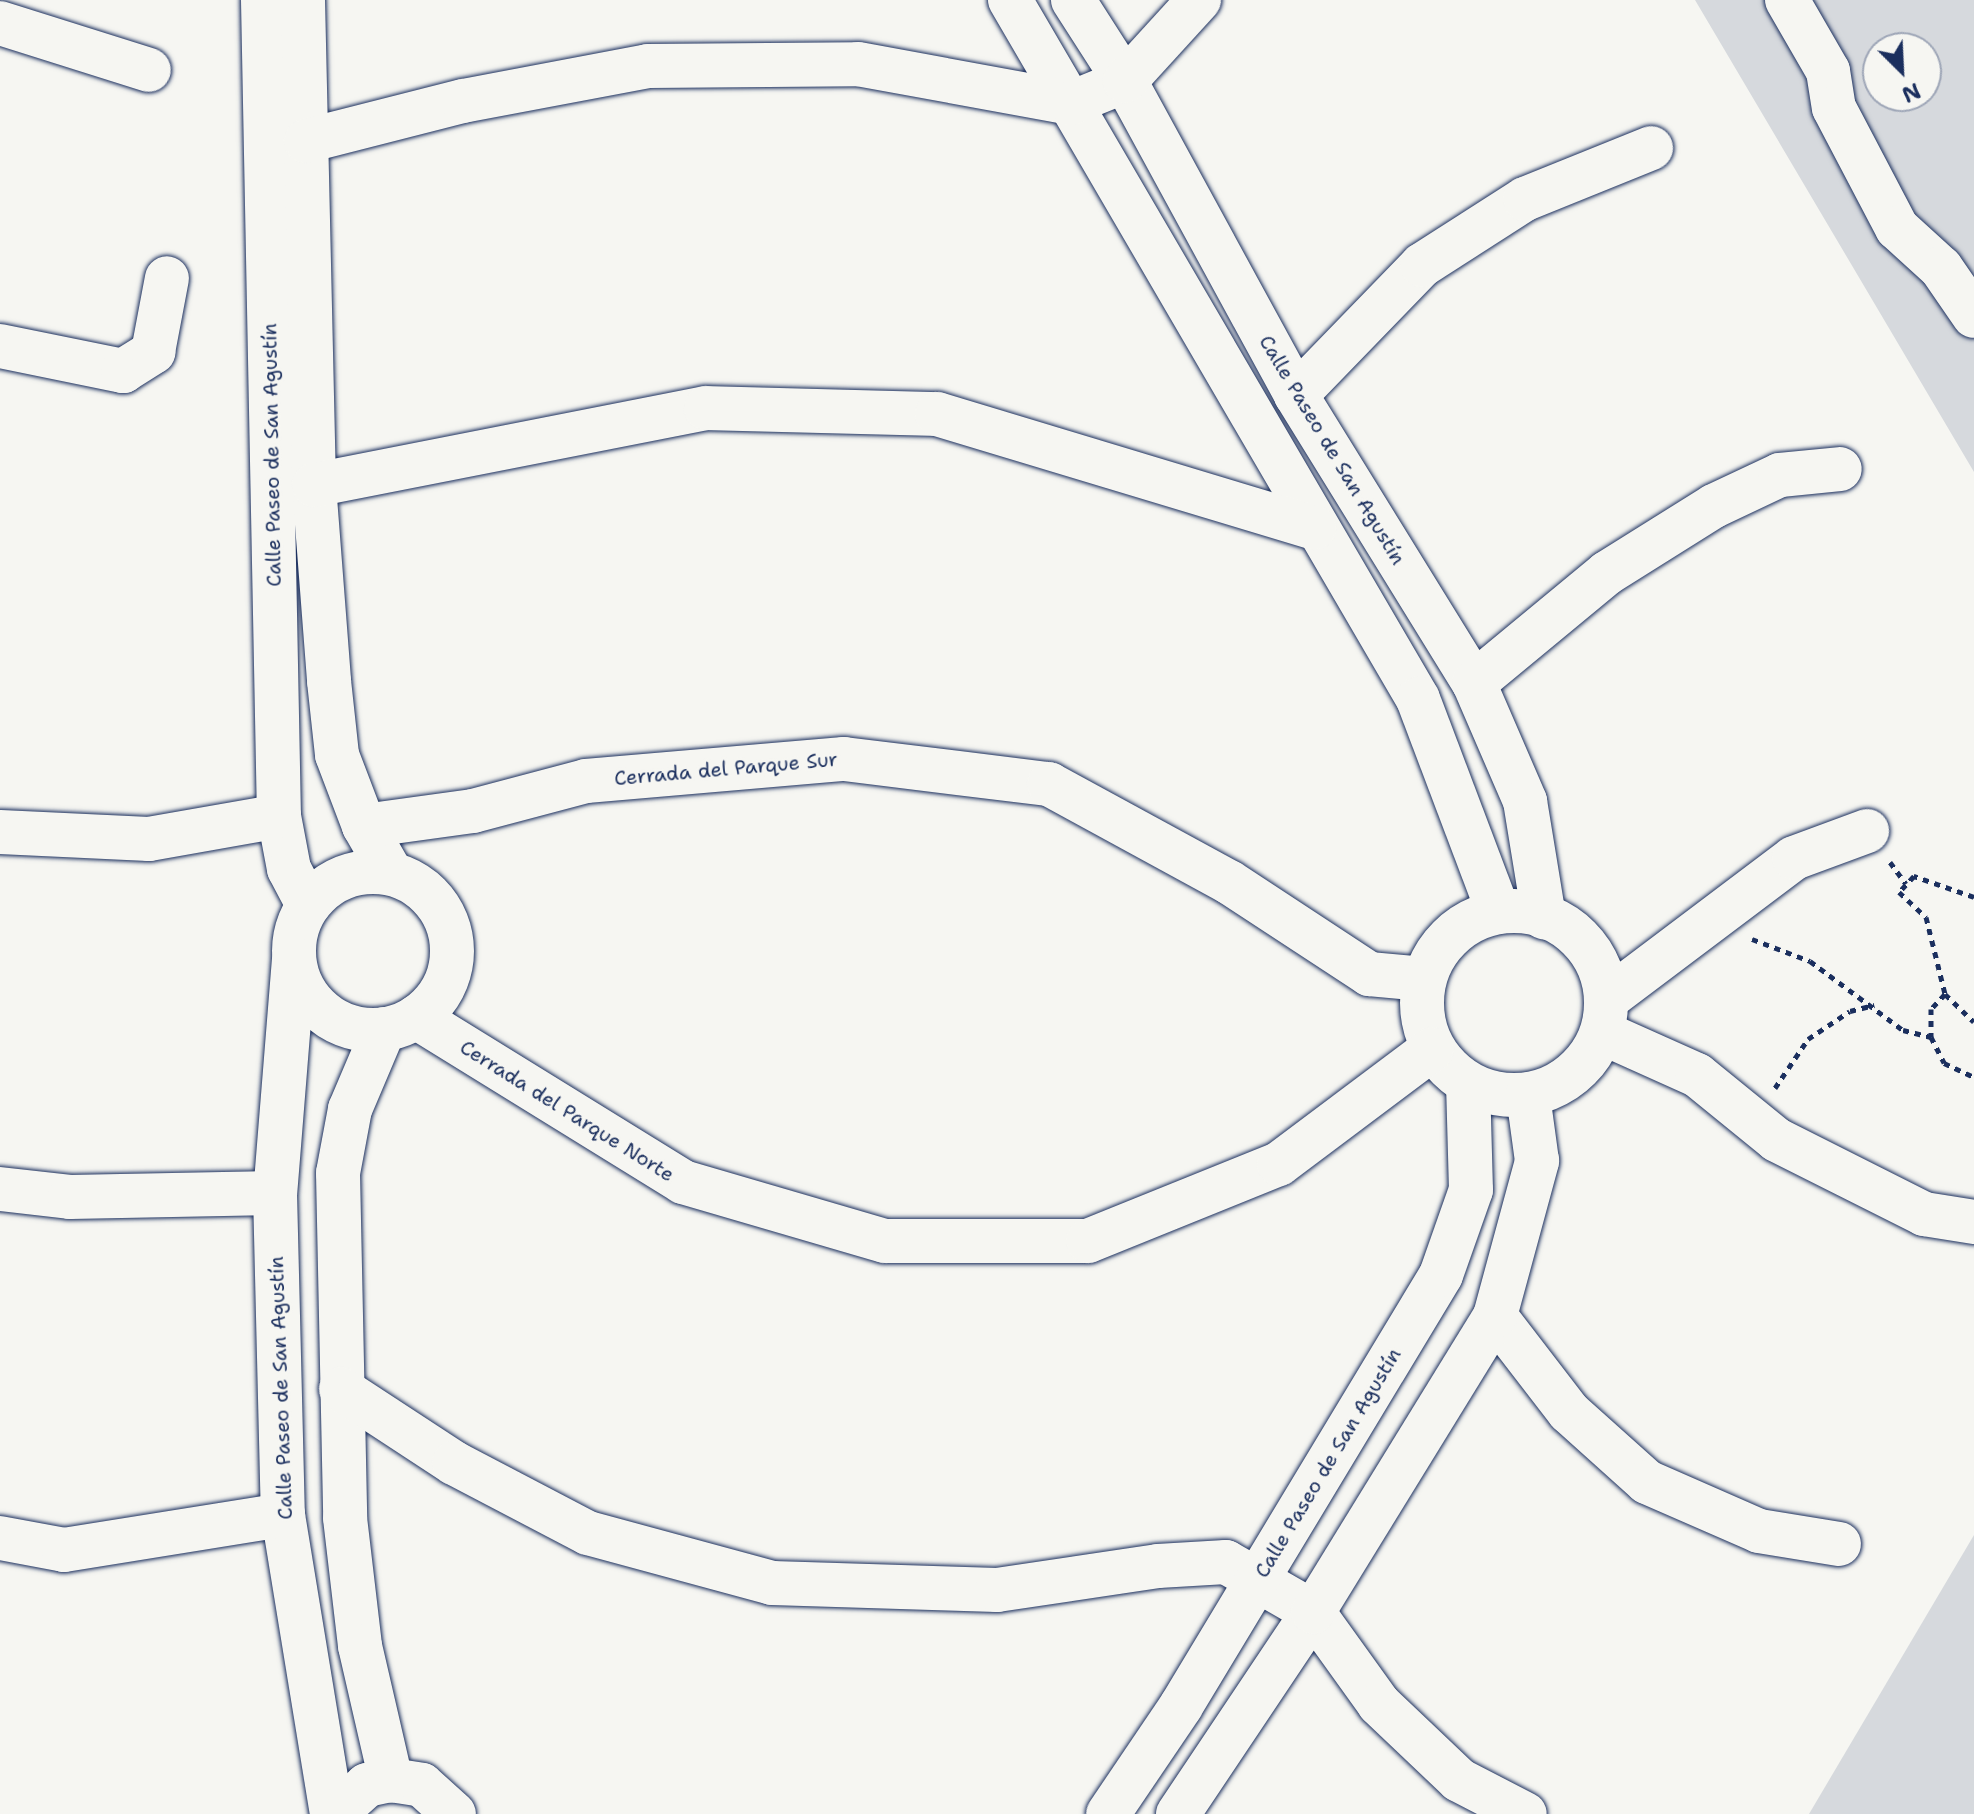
<!DOCTYPE html>
<meta charset="utf-8">
<style>
body{margin:0}
#map{position:relative;width:1974px;height:1814px;overflow:hidden;background:#f6f6f2;font-family:"Shantell Sans",sans-serif}
div>[style]{position:absolute}
[style*='--x']{left:calc(var(--x)*1px);top:calc(var(--y)*1px);width:calc(var(--w)*1px);rotate:calc(var(--a)*1deg)}
.green>*{inset:0;background:#d6d9dd}
.path>*{height:5px;margin-top:-2.5px;transform-origin:0;background:repeating-linear-gradient(90deg,#1b2f5e 0 6px,transparent 0 12px)}
.roads{filter:drop-shadow(0 0 2px #1b2f5e) drop-shadow(0 0 2px #1b2f5e)}
.minor>*{height:44px;margin:-22px;padding:0 22px;transform-origin:22px;border-radius:22px;background:#f6f6f2}
.minor>.ring{margin:-22px;padding:0;box-sizing:content-box;background:none;border:44px solid #f6f6f2;border-radius:50%}
span{translate:-50% -50%;white-space:nowrap;text-align:center;line-height:1.15;-webkit-text-stroke:6px #f6f6f2;paint-order:stroke}
.street-label{font-size:20px;color:#1b2f5e}
.north{position:absolute;left:1862px;top:32px;width:80px;height:80px;box-sizing:border-box;background:#f6f6f2;border:2px solid #9ea6b7;border-radius:50%;rotate:156deg;font-size:22px;font-weight:700;line-height:32px;text-align:center;color:#1b2f5e}
.north::after{content:'';display:block;margin:auto;width:28px;height:36px;background:#1b2f5e;clip-path:polygon(50% 0,100% 100%,50% 72%,0 100%)}
</style>
<div id="map">
<div class="green">
<i style="clip-path:polygon(evenodd,1695px 0,1974px 0,1974px 472px,1695px 0,1878px 48px,1926px 48px,1926px 96px,1878px 96px,1878px 48px)"></i>
<i style="clip-path:polygon(1974px 1535px,1974px 1814px,1809px 1814px)"></i>
</div>
<div class="path">
<i style="--x:1890;--y:862;--w:27;--a:54"></i>
<i style="--x:1974;--y:897;--w:64;--a:-160.7"></i>
<i style="--x:1914;--y:876;--w:22;--a:133"></i>
<i style="--x:1899;--y:892;--w:37;--a:43"></i>
<i style="--x:1926;--y:917;--w:79;--a:76.1"></i>
<i style="--x:1945;--y:994;--w:40;--a:44"></i>
<i style="--x:1752;--y:939;--w:62;--a:20.8"></i>
<i style="--x:1810;--y:961;--w:116;--a:36.6"></i>
<i style="--x:1903;--y:1030;--w:29;--a:14"></i>
<i style="--x:1945;--y:994;--w:21;--a:133"></i>
<i style="--x:1931;--y:1009;--w:28;--a:90"></i>
<i style="--x:1931;--y:1037;--w:29;--a:63"></i>
<i style="--x:1944;--y:1063;--w:33;--a:25"></i>
<i style="--x:1775;--y:1088;--w:59;--a:-56"></i>
<i style="--x:1808;--y:1039;--w:50;--a:-33.7"></i>
<i style="--x:1850;--y:1011;--w:25;--a:-14"></i>
</div>
<div class="roads">
<div class="minor">
<i style="--x:263;--y:0;--w:816;--a:88.88"></i>
<i style="--x:279;--y:816;--w:54;--a:79.3"></i>
<i style="--x:289;--y:869;--w:41;--a:62.2"></i>
<i style="--x:303;--y:0;--w:485;--a:88.7"></i>
<i style="--x:314;--y:485;--w:197;--a:85.6"></i>
<i style="--x:329;--y:681;--w:74;--a:83.8"></i>
<i style="--x:337;--y:755;--w:76;--a:69.2"></i>
<i style="--x:364;--y:826;--w:54;--a:60.1"></i>
<i style="--x:1010;--y:0;--w:809;--a:59.73"></i>
<i style="--x:1418;--y:699;--w:227;--a:69.3"></i>
<i style="--x:1073;--y:0;--w:96;--a:57.3"></i>
<i style="--x:1125;--y:81;--w:358;--a:61.4"></i>
<i style="--x:1296;--y:395;--w:339;--a:58.3"></i>
<i style="--x:1474;--y:683;--w:129;--a:66.6"></i>
<i style="--x:1525;--y:801;--w:118;--a:80.7"></i>
<i style="--x:1787;--y:0;--w:82;--a:60"></i>
<i style="--x:1828;--y:71;--w:37;--a:81"></i>
<i style="--x:1834;--y:108;--w:136;--a:62.3"></i>
<i style="--x:1897;--y:228;--w:59;--a:42.3"></i>
<i style="--x:1941;--y:268;--w:58;--a:55.5"></i>
<i style="--x:0;--y:23;--w:156;--a:17.5"></i>
<i style="--x:306;--y:141;--w:162;--a:-14.3"></i>
<i style="--x:463;--y:101;--w:188;--a:-10.7"></i>
<i style="--x:648;--y:66;--w:210;--a:-0.5"></i>
<i style="--x:858;--y:64;--w:217;--a:10.4"></i>
<i style="--x:1071;--y:103;--w:58;--a:-22.2"></i>
<i style="--x:1125;--y:81;--w:110;--a:-47.6"></i>
<i style="--x:0;--y:346;--w:126;--a:11.5"></i>
<i style="--x:123;--y:371;--w:36;--a:-32"></i>
<i style="--x:153;--y:352;--w:75;--a:-79.3"></i>
<i style="--x:1296;--y:395;--w:181;--a:-45.9"></i>
<i style="--x:1422;--y:265;--w:122;--a:-32.7"></i>
<i style="--x:1525;--y:199;--w:136;--a:-22"></i>
<i style="--x:314;--y:485;--w:399;--a:-11.1"></i>
<i style="--x:706;--y:408;--w:231;--a:1.5"></i>
<i style="--x:937;--y:414;--w:394;--a:16.8"></i>
<i style="--x:1474;--y:683;--w:173;--a:-39.6"></i>
<i style="--x:1607;--y:573;--w:126;--a:-32.1"></i>
<i style="--x:1714;--y:506;--w:73;--a:-25.2"></i>
<i style="--x:1780;--y:475;--w:60;--a:-5.7"></i>
<i style="--x:364;--y:826;--w:110;--a:-7.8"></i>
<i style="--x:473;--y:811;--w:117;--a:-14.9"></i>
<i style="--x:586;--y:781;--w:259;--a:-4.9"></i>
<i style="--x:844;--y:759;--w:207;--a:7"></i>
<i style="--x:1049;--y:784;--w:205;--a:28.6"></i>
<i style="--x:1229;--y:882;--w:168;--a:33.3"></i>
<i style="--x:1369;--y:974;--w:55;--a:5.2"></i>
<i style="--x:0;--y:832;--w:149;--a:2.7"></i>
<i style="--x:149;--y:839;--w:132;--a:-10"></i>
<i class="ring" style="left:294px;top:872px;width:114px;height:114px"></i>
<i class="ring" style="left:1422px;top:911px;width:140px;height:140px"></i>
<i style="--x:294;--y:959;--w:235;--a:94.6"></i>
<i style="--x:275;--y:1193;--w:322;--a:88.6"></i>
<i style="--x:283;--y:1515;--w:303;--a:80.7"></i>
<i style="--x:1607;--y:999;--w:234;--a:-37"></i>
<i style="--x:1794;--y:858;--w:78;--a:-20.3"></i>
<i style="--x:416;--y:1017;--w:314;--a:31.7"></i>
<i style="--x:683;--y:1182;--w:210;--a:16.3"></i>
<i style="--x:885;--y:1241;--w:203;--a:0"></i>
<i style="--x:1088;--y:1241;--w:206;--a:-22"></i>
<i style="--x:1279;--y:1164;--w:191;--a:-36.9"></i>
<i style="--x:384;--y:1029;--w:87;--a:113"></i>
<i style="--x:350;--y:1109;--w:65;--a:100.6"></i>
<i style="--x:338;--y:1173;--w:345;--a:88.8"></i>
<i style="--x:345;--y:1518;--w:129;--a:83.3"></i>
<i style="--x:360;--y:1646;--w:138;--a:77"></i>
<i style="--x:1603;--y:1033;--w:103;--a:24.1"></i>
<i style="--x:1697;--y:1075;--w:103;--a:39.1"></i>
<i style="--x:1777;--y:1140;--w:165;--a:26.7"></i>
<i style="--x:1924;--y:1214;--w:51;--a:9.1"></i>
<i style="--x:0;--y:1189;--w:70;--a:6.5"></i>
<i style="--x:70;--y:1197;--w:205;--a:-1.1"></i>
<i style="--x:1495;--y:1316;--w:121;--a:52.4"></i>
<i style="--x:1569;--y:1412;--w:105;--a:41.9"></i>
<i style="--x:1647;--y:1482;--w:122;--a:23.6"></i>
<i style="--x:1759;--y:1531;--w:81;--a:9.2"></i>
<i style="--x:341;--y:1389;--w:135;--a:33.2"></i>
<i style="--x:454;--y:1463;--w:151;--a:27.6"></i>
<i style="--x:588;--y:1533;--w:191;--a:15.2"></i>
<i style="--x:772;--y:1583;--w:225;--a:1.8"></i>
<i style="--x:997;--y:1590;--w:163;--a:-8.5"></i>
<i style="--x:1158;--y:1566;--w:68;--a:-3.4"></i>
<i style="--x:1226;--y:1562;--w:100;--a:29.9"></i>
<i style="--x:1313;--y:1612;--w:113;--a:54.3"></i>
<i style="--x:1379;--y:1704;--w:110;--a:43.5"></i>
<i style="--x:1459;--y:1780;--w:74;--a:27.3"></i>
<i style="--x:0;--y:1538;--w:65;--a:10.6"></i>
<i style="--x:64;--y:1550;--w:222;--a:-9.1"></i>
<i style="--x:335;--y:1814;--w:43;--a:-42.2"></i>
<i style="--x:367;--y:1785;--w:25;--a:-12"></i>
<i style="--x:391;--y:1780;--w:31;--a:9"></i>
<i style="--x:422;--y:1785;--w:43;--a:42.2"></i>
<i style="--x:1108;--y:1814;--w:130;--a:-55.9"></i>
<i style="--x:1181;--y:1706;--w:503;--a:-58.9"></i>
<i style="--x:1441;--y:1275;--w:90;--a:-70.6"></i>
<i style="--x:1471;--y:1190;--w:105;--a:-91.6"></i>
<i style="--x:1178;--y:1814;--w:243;--a:-56.2"></i>
<i style="--x:1313;--y:1612;--w:347;--a:-58.4"></i>
<i style="--x:1495;--y:1316;--w:161;--a:-74.8"></i>
<i style="--x:1537;--y:1161;--w:67;--a:-97.8"></i>
</div>
</div>
<div class="street-label">
<span style="left:1332px;top:450px;rotate:59deg">Calle Paseo de San Agustín</span>
<span style="left:272px;top:455px;rotate:-91deg">Calle Paseo de San Agustín</span>
<span style="left:726px;top:769px;rotate:-5deg">Cerrada del Parque Sur</span>
<span style="left:567px;top:1111px;rotate:32deg">Cerrada del Parque Norte</span>
<span style="left:281px;top:1388px;rotate:-92deg">Calle Paseo de San Agustín</span>
<span style="left:1328px;top:1463px;rotate:-59deg">Calle Paseo de San Agustín</span>
</div>
<div class="north">N</div>
</div>
